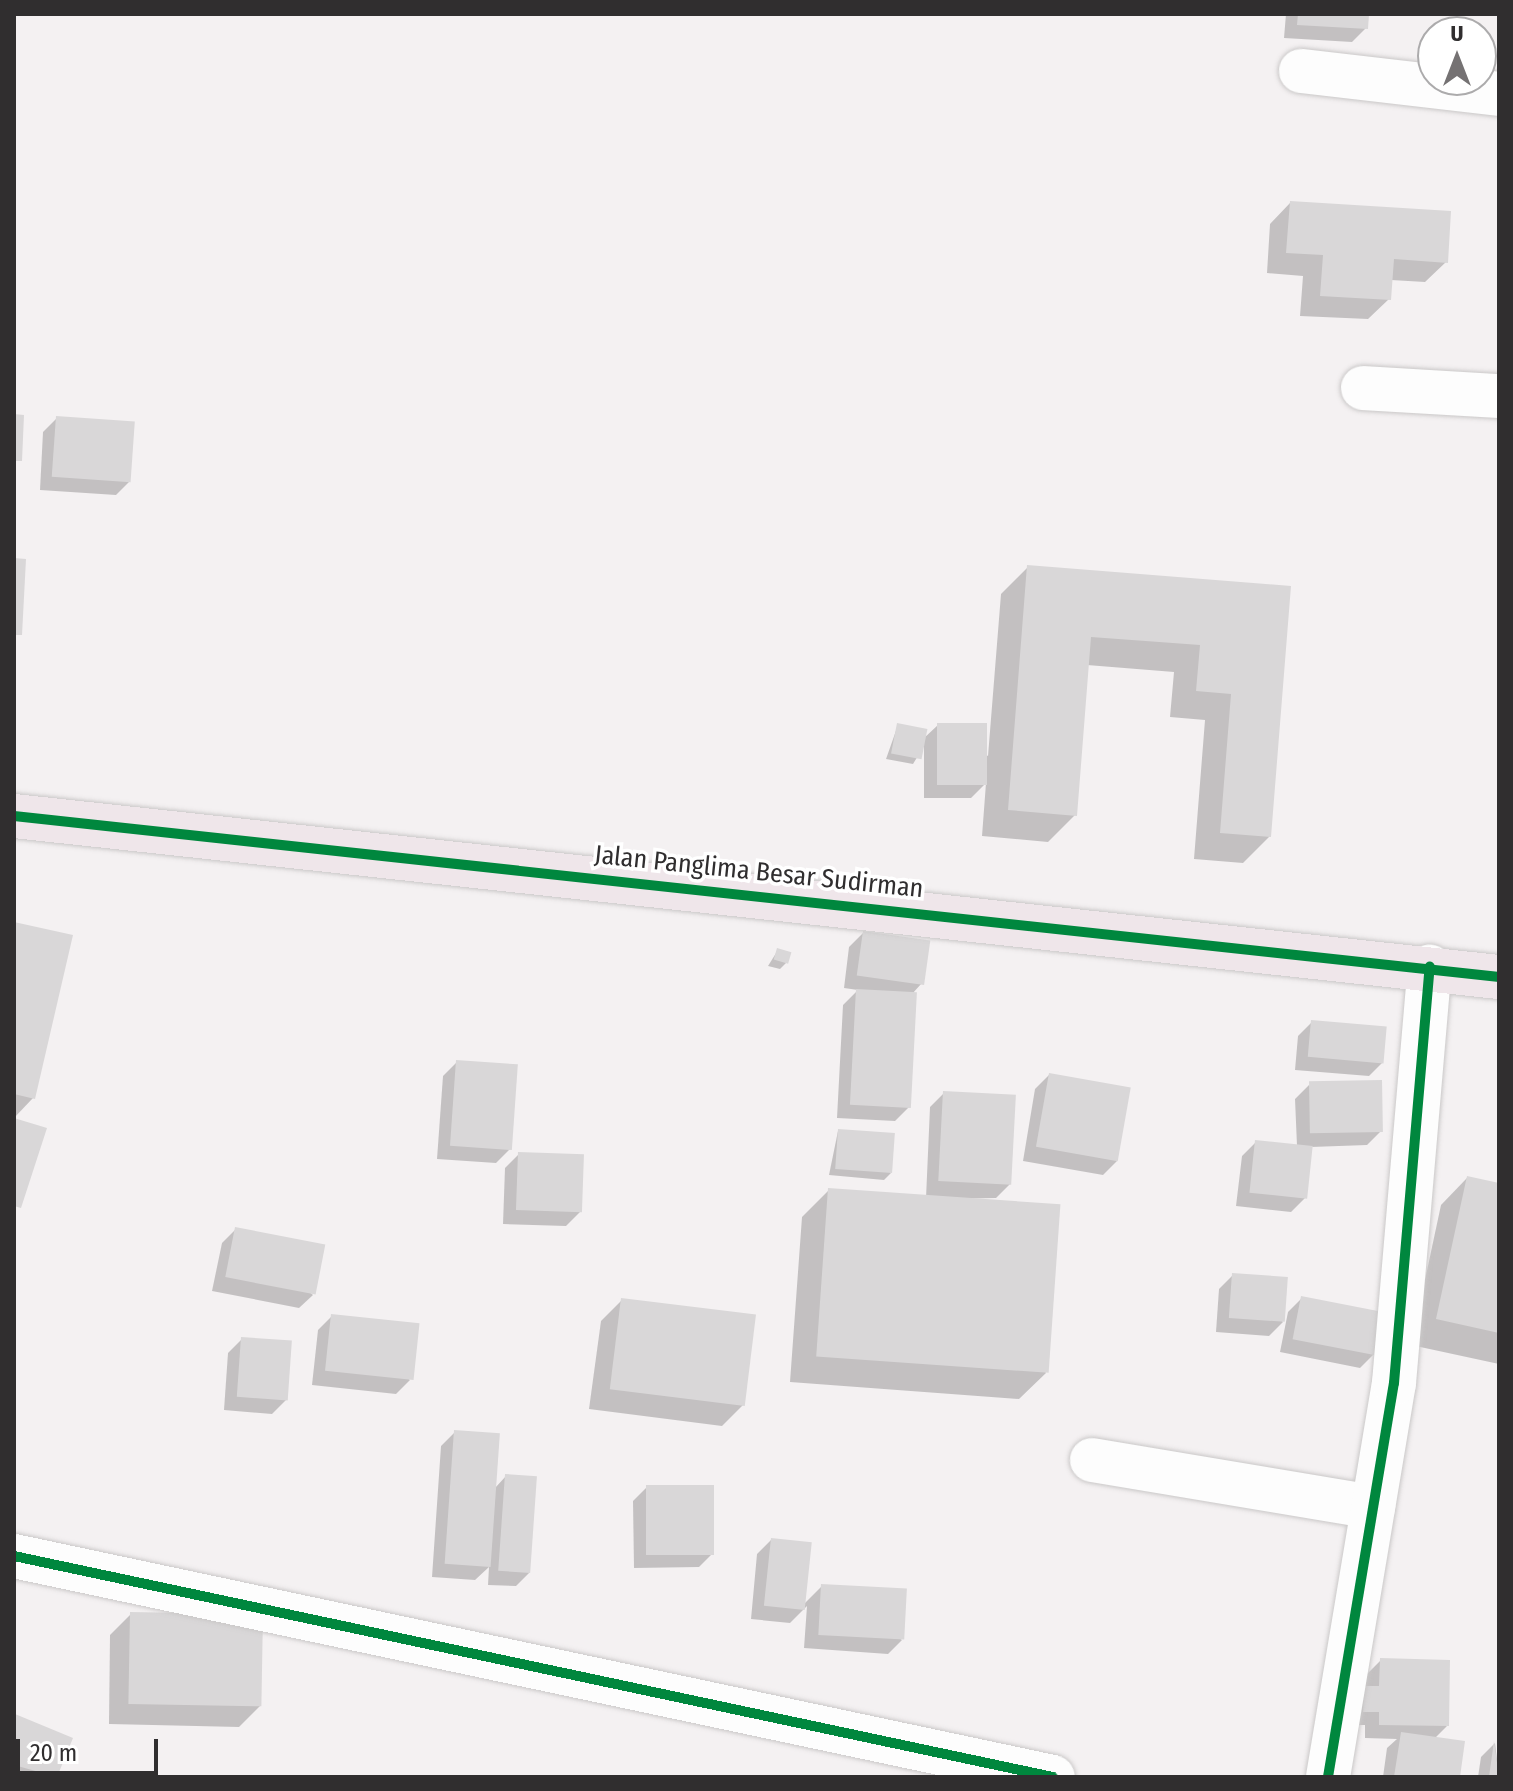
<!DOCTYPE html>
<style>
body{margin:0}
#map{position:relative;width:1513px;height:1791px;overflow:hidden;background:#f4f1f2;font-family:"Fira Sans Condensed",sans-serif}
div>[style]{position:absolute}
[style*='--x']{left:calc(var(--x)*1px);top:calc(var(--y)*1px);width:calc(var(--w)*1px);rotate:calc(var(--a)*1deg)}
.shadow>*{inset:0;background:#0003}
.building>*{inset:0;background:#d9d7d8;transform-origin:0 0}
.roads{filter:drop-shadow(0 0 2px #cac8c8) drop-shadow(0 0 2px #cac8c8)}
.minor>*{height:44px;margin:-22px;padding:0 22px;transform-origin:22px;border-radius:22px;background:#fdfdfd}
.major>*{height:44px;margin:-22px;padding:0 22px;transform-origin:22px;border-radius:22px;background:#efe6ea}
.cycleway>*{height:10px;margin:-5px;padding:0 5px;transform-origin:5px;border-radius:5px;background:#00873e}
span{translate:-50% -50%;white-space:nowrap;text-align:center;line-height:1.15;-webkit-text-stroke:7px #fff;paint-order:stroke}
.street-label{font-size:26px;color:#302e2f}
.frame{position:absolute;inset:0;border:16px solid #302e2f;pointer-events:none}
.north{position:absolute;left:1417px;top:16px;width:80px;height:80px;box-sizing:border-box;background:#fff;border:2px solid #acabac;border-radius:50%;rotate:0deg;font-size:22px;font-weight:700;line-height:32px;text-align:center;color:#302e2f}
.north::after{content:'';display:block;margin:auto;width:28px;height:36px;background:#757273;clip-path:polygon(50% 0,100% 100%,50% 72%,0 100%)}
.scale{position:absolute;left:16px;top:1739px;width:142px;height:36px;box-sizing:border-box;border:4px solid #302e2f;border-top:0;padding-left:10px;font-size:24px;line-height:28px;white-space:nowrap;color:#302e2f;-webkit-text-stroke:6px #fff;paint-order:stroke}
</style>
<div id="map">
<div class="shadow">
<i style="clip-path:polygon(1286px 14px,1367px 14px,1366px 28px,1352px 42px,1284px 38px)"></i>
<i style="clip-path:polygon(1446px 14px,1493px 14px,1491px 16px)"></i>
<i style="clip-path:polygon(1290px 203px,1446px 262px,1425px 282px,1391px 280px,1389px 299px,1368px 319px,1300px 316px,1303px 276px,1267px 273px,1270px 224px)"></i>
<i style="clip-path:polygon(57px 418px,130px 481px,116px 495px,40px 490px,43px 432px)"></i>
<i style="clip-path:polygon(1028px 567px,1289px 587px,1270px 836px,1243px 863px,1194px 859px,1205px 720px,1170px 717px,1174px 672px,1087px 665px,1075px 815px,1048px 842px,982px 836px,986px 783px,971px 798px,924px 798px,924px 746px,913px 764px,886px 759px,898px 725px,923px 739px,938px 725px,988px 756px,1001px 594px)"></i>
<i style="clip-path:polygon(14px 924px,33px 1098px,14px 1118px)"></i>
<i style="clip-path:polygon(863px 933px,922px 983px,912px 994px,909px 1107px,895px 1121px,837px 1118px,843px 1005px,858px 990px,844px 988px,849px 947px)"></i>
<i style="clip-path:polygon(778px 950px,786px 963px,780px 969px,768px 966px)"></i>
<i style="clip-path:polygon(1312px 1022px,1383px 1062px,1369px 1076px,1295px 1070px,1298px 1036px)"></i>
<i style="clip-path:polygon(457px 1062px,510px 1149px,496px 1163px,437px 1159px,443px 1076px)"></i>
<i style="clip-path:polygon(1049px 1075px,1117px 1161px,1103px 1175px,1023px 1161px,1035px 1089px)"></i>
<i style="clip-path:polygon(1309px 1085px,1381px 1131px,1367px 1145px,1311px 1147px,1305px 1198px,1291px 1212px,1236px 1206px,1242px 1156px,1256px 1142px,1297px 1146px,1295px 1099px)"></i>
<i style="clip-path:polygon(944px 1093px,1010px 1184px,996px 1198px,942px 1199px,1046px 1373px,1019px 1399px,790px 1382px,802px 1217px,829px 1190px,926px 1198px,930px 1107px)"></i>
<i style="clip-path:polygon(838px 1131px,891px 1173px,884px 1180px,829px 1175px)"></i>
<i style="clip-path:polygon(519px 1154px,580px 1212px,566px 1226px,503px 1224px,505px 1168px)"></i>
<i style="clip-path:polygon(1467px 1178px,1499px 1185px,1499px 1364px,1411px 1345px,1441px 1205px)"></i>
<i style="clip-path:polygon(236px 1229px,313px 1295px,299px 1308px,212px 1291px,222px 1243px)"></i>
<i style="clip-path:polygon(1233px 1275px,1283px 1322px,1269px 1336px,1216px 1332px,1219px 1289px)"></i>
<i style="clip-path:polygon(1302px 1298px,1374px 1354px,1360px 1368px,1280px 1352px,1288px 1312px)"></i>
<i style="clip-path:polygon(622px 1300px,743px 1405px,722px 1426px,589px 1409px,601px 1321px)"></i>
<i style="clip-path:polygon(332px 1316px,410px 1380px,396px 1394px,312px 1385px,318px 1330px)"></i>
<i style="clip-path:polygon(242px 1339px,286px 1400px,272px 1414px,224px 1410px,228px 1353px)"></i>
<i style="clip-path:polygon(455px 1432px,495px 1488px,506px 1476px,530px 1572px,516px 1586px,488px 1585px,489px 1567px,475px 1580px,432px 1577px,441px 1446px)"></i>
<i style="clip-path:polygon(647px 1487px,713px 1553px,699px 1567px,634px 1568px,633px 1501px)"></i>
<i style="clip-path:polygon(771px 1540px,805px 1603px,822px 1586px,902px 1640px,888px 1654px,804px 1648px,807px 1606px,790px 1623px,751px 1619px,757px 1554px)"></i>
<i style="clip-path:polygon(131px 1614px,260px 1706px,239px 1727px,109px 1724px,110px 1635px)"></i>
<i style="clip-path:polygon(1381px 1660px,1447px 1726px,1434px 1739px,1458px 1777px,1383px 1777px,1387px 1748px,1397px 1739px,1365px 1738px,1365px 1725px,1350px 1725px,1367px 1674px)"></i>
<i style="clip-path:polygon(16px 1716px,70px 1739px,54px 1777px,14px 1777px)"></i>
<i style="clip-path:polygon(1495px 1743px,1499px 1777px,1478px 1777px,1481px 1757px)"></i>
</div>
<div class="building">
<i style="clip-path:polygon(1298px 14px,1369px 14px,1368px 29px,1297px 25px)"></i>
<i style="clip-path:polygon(1290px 201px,1451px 211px,1448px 263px,1394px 259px,1391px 300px,1320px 296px,1323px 255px,1286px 253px)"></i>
<i style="clip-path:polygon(14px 414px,24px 415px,22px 461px,14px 461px)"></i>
<i style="left:56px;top:416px;width:79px;height:61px;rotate:4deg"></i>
<i style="clip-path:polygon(14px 558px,26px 559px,22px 635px,14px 635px)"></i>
<i style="clip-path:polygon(1027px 565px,1291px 586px,1271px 837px,1220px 833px,1231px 694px,1196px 691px,1200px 645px,1091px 637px,1077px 816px,1008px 810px)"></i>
<i style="left:897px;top:723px;width:31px;height:31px;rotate:11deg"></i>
<i style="left:937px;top:723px;width:50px;height:62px"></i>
<i style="clip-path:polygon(14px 922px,73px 935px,35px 1099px,14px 1094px)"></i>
<i style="left:863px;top:931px;width:68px;height:45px;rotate:8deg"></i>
<i style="left:777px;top:948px;width:15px;height:12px;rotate:16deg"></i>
<i style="left:856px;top:989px;width:61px;height:116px;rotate:3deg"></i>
<i style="left:1311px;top:1020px;width:76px;height:37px;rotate:5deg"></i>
<i style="left:456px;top:1060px;width:62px;height:86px;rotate:4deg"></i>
<i style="left:1049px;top:1073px;width:83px;height:75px;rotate:10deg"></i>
<i style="left:1382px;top:1080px;width:52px;height:73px;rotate:89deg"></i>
<i style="left:943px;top:1091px;width:73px;height:90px;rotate:3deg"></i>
<i style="clip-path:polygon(14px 1118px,47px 1128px,21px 1208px,14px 1206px)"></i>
<i style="left:838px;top:1129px;width:57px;height:40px;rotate:4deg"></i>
<i style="left:1255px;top:1140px;width:58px;height:53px;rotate:6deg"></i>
<i style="left:518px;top:1152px;width:66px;height:58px;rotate:2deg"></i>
<i style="clip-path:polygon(1467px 1176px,1499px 1183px,1499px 1333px,1436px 1319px)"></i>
<i style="left:828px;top:1188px;width:233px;height:169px;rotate:4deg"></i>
<i style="left:235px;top:1227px;width:92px;height:51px;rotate:11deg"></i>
<i style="left:1232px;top:1273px;width:56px;height:45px;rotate:4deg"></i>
<i style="left:1301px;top:1296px;width:86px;height:44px;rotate:11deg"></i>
<i style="left:621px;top:1298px;width:136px;height:92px;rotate:7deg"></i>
<i style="left:331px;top:1314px;width:89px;height:57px;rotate:6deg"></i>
<i style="left:241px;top:1337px;width:51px;height:60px;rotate:4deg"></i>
<i style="left:454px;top:1430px;width:46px;height:134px;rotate:4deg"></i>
<i style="left:505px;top:1474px;width:32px;height:97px;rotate:4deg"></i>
<i style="left:646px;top:1485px;width:68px;height:70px"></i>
<i style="left:771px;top:1538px;width:41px;height:68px;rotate:6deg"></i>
<i style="left:821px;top:1584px;width:86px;height:51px;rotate:3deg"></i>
<i style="left:130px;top:1612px;width:133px;height:92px;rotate:1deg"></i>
<i style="clip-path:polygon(1380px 1658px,1450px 1660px,1449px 1726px,1379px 1725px,1379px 1712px,1363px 1712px,1364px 1686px,1379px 1686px)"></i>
<i style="clip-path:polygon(15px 1714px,73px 1738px,57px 1777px,14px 1765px)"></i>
<i style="clip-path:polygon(1401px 1732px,1465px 1741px,1460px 1777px,1394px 1777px)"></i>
<i style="clip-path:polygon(1494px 1741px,1499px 1777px,1489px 1777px)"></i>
</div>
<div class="roads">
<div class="minor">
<i style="--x:1301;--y:71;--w:199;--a:6.6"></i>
<i style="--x:1363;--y:388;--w:136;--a:3.4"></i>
<i style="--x:1092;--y:1460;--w:285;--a:9.5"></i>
<i style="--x:14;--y:1556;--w:1062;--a:12.01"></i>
<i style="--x:1328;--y:1777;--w:399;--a:-80.5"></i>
<i style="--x:1394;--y:1383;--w:418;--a:-85.1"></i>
</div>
<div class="major">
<i style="--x:14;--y:816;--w:1494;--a:6.19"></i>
</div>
</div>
<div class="cycleway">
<i style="--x:14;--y:816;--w:1494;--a:6.19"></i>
<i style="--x:14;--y:1556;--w:1062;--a:12.01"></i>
<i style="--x:1328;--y:1777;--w:399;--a:-80.5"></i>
<i style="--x:1394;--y:1383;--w:418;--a:-85.1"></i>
</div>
<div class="street-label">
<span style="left:759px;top:872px;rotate:6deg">Jalan Panglima Besar Sudirman</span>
</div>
<div class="frame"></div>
<div class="north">U</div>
<div class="scale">20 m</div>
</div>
